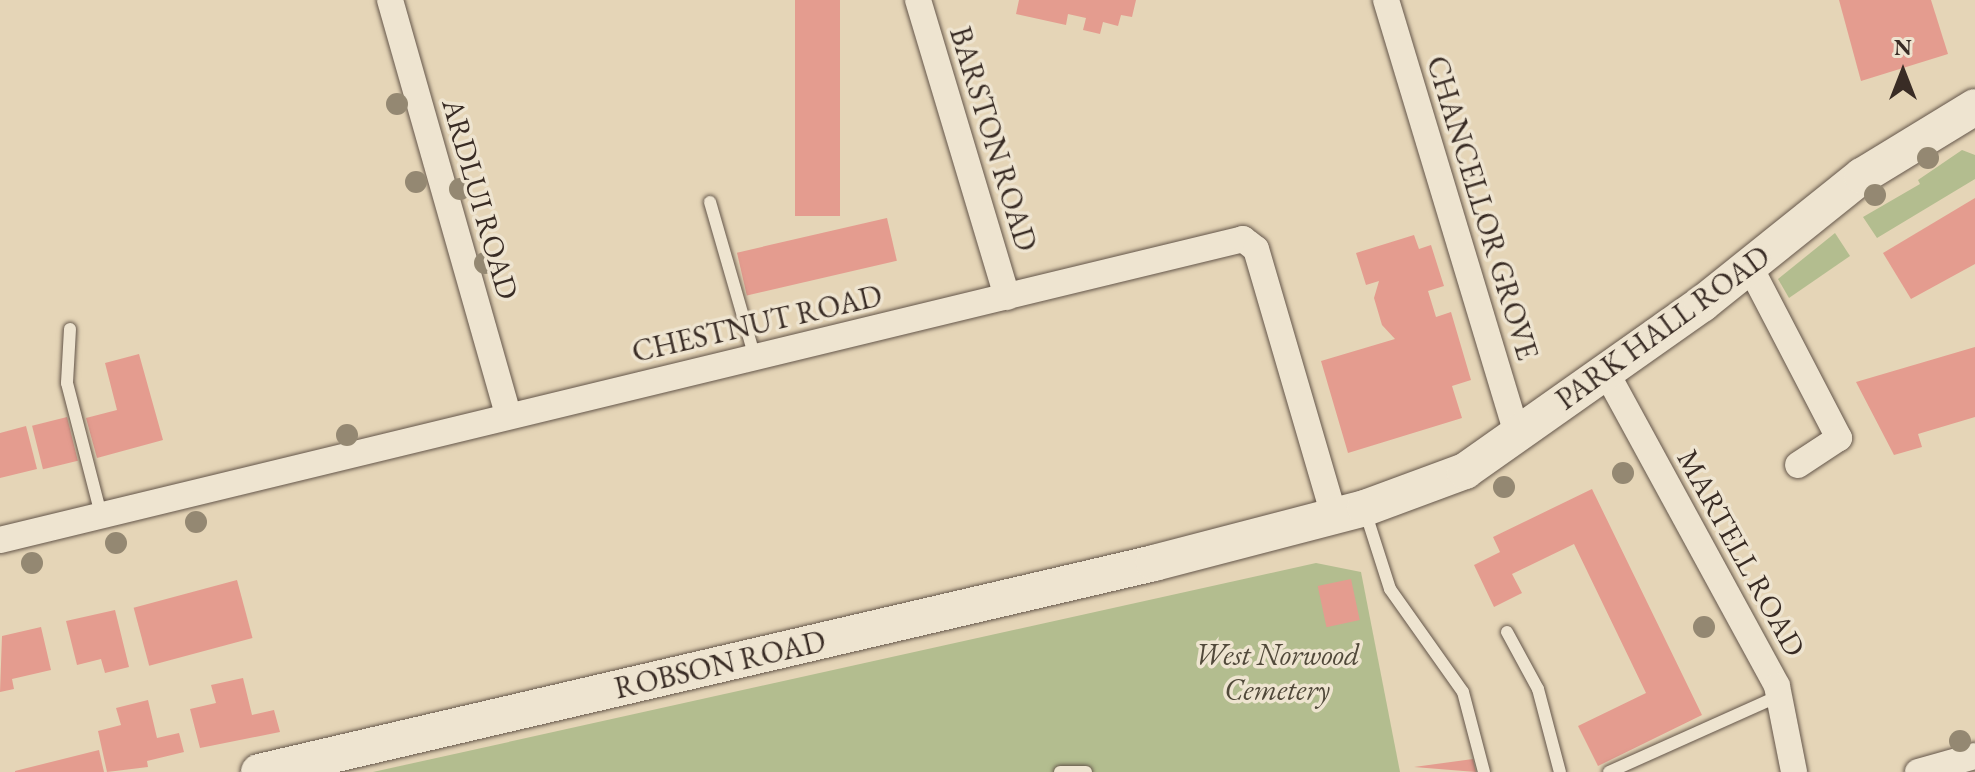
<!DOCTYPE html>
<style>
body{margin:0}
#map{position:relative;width:1975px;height:772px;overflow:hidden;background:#e5d5b7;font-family:"EB Garamond",serif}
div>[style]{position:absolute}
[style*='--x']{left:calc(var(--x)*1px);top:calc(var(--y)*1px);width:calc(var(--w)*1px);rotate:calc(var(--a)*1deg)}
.green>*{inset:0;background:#b3bd8f}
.building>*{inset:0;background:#e49c8f;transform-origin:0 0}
.roads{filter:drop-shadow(0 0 2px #64564a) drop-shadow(0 0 2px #64564a)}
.lane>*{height:12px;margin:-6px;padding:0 6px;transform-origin:6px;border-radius:6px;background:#eee4d0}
.street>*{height:26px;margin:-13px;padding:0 13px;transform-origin:13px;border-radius:13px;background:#eee4d0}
.secondary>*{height:36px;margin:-18px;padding:0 18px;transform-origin:18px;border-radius:18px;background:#eee4d0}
.trees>*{width:22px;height:22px;margin:-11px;border-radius:50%;background:#948872}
span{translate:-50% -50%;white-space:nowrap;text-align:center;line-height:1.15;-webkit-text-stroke:7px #eee4d0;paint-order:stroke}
.street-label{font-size:30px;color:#392c25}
.park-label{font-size:30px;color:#51493a;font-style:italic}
.north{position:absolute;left:1863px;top:32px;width:80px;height:80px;-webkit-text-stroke:6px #eee4d0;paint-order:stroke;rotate:0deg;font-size:22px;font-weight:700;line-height:32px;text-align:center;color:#392c25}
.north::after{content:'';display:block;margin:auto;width:28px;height:36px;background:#392c25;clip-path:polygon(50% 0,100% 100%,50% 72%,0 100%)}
</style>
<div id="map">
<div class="green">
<i style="clip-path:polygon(1962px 150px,1975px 155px,1975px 179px,1877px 238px,1863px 217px,1920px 184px,1918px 180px)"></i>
<i style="clip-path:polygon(1835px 233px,1850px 256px,1789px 298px,1778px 279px)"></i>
<i style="clip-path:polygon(1316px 563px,1361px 572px,1400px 772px,373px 772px)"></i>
</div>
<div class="building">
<i style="left:795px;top:0;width:45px;height:216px"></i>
<i style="clip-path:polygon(1019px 0,1136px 0,1132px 17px,1121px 15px,1118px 26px,1103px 22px,1100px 34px,1083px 30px,1086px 18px,1068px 14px,1066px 25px,1016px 14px)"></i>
<i style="clip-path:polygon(1839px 0,1931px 0,1948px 54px,1861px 81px)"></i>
<i style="clip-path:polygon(1975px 198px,1975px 264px,1911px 299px,1883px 253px)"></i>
<i style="left:887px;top:218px;width:44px;height:154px;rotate:77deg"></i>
<i style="clip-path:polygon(1414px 235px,1419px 249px,1431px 245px,1444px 286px,1428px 291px,1436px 317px,1451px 312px,1471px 380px,1452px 386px,1462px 418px,1348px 453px,1321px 361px,1395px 339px,1382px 325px,1374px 298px,1379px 281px,1366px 285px,1356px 253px)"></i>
<i style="clip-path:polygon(1975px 347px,1975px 417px,1918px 434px,1922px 447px,1894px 455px,1856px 382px)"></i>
<i style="clip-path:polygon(139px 354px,163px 440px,97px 458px,86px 418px,117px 410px,105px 363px)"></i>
<i style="left:67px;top:417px;width:45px;height:36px;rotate:76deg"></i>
<i style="clip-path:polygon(26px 426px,37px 469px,0 478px,0 433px)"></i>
<i style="clip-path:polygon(1592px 489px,1702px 715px,1598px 766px,1578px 726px,1646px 693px,1574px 544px,1512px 574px,1522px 593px,1494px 607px,1474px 565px,1500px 552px,1493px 537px)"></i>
<i style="left:1351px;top:579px;width:42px;height:34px;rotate:78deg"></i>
<i style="left:237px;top:580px;width:60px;height:107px;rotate:75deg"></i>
<i style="clip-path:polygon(115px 610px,129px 667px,105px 673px,101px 659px,77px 665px,66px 621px)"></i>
<i style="clip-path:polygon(41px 627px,51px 670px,12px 679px,14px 689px,0 692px,2px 636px)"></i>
<i style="clip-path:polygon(243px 678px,252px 715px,274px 710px,280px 732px,200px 748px,190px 709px,216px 703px,211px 685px)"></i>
<i style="clip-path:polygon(148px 700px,157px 738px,179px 733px,184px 752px,147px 761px,148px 767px,107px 772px,98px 731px,121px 725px,116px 708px)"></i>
<i style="clip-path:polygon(99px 750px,104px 772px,15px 772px,15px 771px)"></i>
<i style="clip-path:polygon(1473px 759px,1476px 772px,1414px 767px)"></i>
</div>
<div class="roads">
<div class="lane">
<i style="--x:710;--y:202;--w:162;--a:73.9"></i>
<i style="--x:70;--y:329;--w:54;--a:93.2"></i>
<i style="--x:67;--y:383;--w:135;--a:75.5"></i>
<i style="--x:1365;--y:511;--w:82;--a:72.2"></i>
<i style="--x:1390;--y:589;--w:126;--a:54.7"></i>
<i style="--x:1463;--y:692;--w:83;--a:75.3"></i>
<i style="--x:1507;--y:632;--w:65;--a:61.5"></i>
<i style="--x:1538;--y:689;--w:86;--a:75.2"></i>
<i style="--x:1060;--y:772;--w:26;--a:0"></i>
<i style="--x:1609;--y:772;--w:186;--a:-24.1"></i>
</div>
<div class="street">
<i style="--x:390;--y:0;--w:431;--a:74.1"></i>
<i style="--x:918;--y:0;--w:310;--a:73.3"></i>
<i style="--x:1386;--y:0;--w:454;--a:73.2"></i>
<i style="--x:1750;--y:267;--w:193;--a:62.5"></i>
<i style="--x:1839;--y:438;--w:49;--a:146.6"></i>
<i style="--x:1607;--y:374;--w:355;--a:61.4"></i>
<i style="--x:1777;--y:686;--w:88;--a:78.8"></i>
<i style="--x:0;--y:540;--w:1279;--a:-13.61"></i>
<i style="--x:1243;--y:239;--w:16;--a:38"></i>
<i style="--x:1256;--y:249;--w:277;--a:73.7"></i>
<i style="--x:1918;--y:772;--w:59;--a:-15.7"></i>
</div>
<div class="secondary">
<i style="--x:259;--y:772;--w:919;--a:-13.14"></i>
<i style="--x:1154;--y:563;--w:218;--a:-14.6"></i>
<i style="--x:1365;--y:508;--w:107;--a:-20.3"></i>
<i style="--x:1465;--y:471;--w:290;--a:-35.2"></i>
<i style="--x:1702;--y:304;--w:205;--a:-38.7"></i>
<i style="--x:1862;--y:176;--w:132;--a:-31.4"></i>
</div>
</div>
<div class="trees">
<i style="left:397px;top:104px"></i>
<i style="left:1928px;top:158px"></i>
<i style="left:416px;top:182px"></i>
<i style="left:460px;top:189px"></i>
<i style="left:1875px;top:195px"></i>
<i style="left:485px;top:263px"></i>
<i style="left:347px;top:435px"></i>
<i style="left:1623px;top:473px"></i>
<i style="left:1504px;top:487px"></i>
<i style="left:196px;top:522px"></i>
<i style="left:116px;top:543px"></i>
<i style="left:32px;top:563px"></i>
<i style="left:1704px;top:627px"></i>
<i style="left:1960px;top:741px"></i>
</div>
<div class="street-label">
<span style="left:993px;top:139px;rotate:73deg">BARSTON ROAD</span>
<span style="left:480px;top:199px;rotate:74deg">ARDLUI ROAD</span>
<span style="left:1482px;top:208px;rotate:73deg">CHANCELLOR GROVE</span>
<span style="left:757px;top:324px;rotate:-13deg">CHESTNUT ROAD</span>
<span style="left:1663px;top:328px;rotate:-36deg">PARK HALL ROAD</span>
<span style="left:1741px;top:553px;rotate:61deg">MARTELL ROAD</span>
<span style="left:720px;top:665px;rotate:-13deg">ROBSON ROAD</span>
</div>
<div class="park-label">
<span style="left:1277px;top:672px">West Norwood<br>Cemetery</span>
</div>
<div class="north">N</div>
</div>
